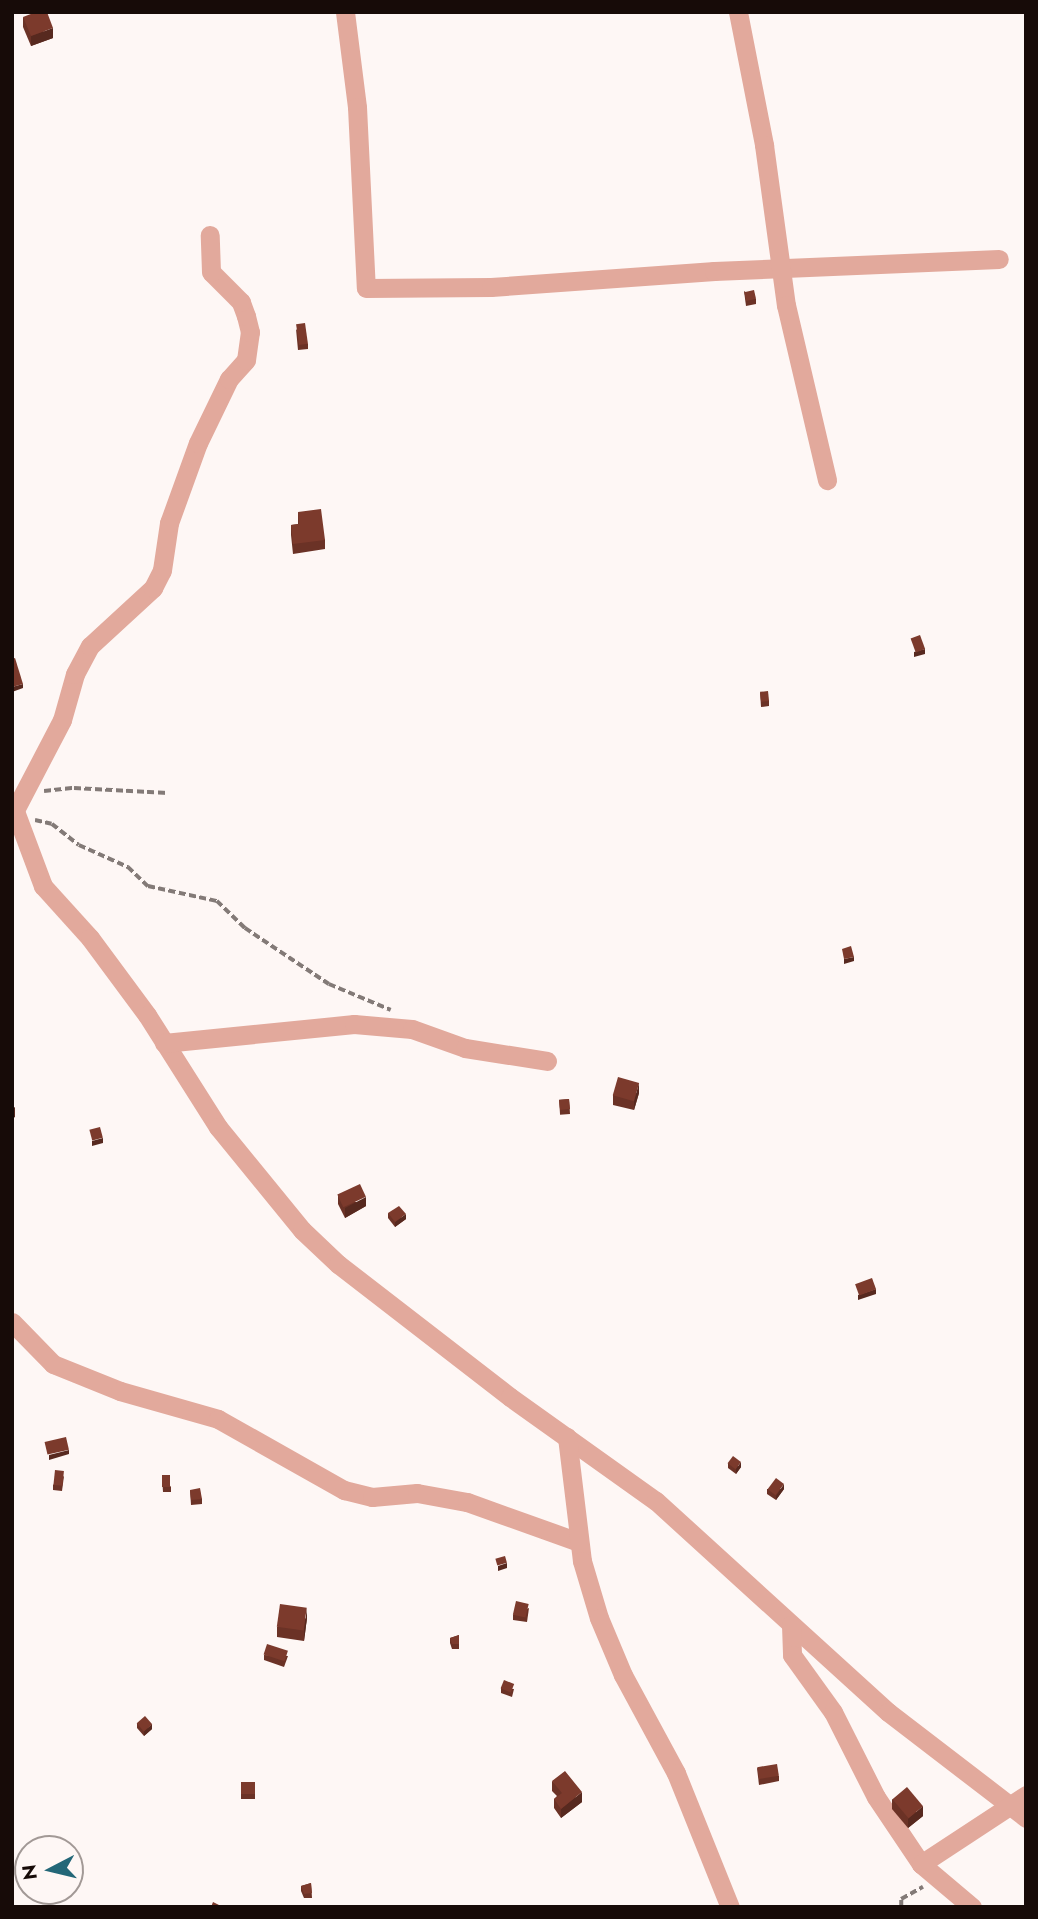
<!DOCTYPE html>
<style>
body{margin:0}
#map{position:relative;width:1038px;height:1919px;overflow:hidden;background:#fef7f5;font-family:Jost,sans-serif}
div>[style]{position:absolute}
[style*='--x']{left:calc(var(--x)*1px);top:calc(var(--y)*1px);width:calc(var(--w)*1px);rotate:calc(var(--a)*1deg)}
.path>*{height:3.5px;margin-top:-1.75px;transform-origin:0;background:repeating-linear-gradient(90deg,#837a77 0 7px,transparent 0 10.5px)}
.minor>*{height:19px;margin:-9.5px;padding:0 9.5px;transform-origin:9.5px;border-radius:9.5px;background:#e2a99c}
.wall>*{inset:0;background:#6b3226;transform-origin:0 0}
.shaded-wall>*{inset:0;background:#57291f}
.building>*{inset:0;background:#7c3a2c;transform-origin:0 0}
span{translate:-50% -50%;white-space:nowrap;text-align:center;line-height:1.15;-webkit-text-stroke:7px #fef7f5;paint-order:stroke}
.frame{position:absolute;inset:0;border:14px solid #170b08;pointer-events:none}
.north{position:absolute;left:14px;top:1835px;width:70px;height:70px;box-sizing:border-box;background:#fef7f5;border:2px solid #a29996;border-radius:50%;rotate:263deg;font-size:19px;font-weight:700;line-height:28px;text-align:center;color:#170b08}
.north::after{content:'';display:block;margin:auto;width:24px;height:32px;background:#236778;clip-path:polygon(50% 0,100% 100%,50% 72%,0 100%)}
</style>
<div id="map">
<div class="path">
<i style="--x:44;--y:791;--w:30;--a:-6"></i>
<i style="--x:74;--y:788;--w:94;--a:3"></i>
<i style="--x:35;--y:820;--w:17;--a:13"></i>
<i style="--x:52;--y:824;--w:34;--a:38"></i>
<i style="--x:79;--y:845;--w:54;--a:24.2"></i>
<i style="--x:128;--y:867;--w:28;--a:44"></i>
<i style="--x:148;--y:886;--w:71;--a:12.3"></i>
<i style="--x:217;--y:901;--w:39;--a:44"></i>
<i style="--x:245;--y:928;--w:101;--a:33.7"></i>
<i style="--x:329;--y:984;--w:67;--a:22.8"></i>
<i style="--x:901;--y:1907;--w:8;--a:-90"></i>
<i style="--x:901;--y:1899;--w:25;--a:-29"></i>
</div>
<div class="minor">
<i style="--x:345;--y:12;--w:96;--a:82.8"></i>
<i style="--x:357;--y:107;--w:181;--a:87.2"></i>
<i style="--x:366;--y:288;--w:125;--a:-0.5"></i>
<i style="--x:491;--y:287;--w:224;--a:-4.1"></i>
<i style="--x:714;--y:271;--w:285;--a:-2.4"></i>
<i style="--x:738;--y:12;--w:136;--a:78.9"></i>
<i style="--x:764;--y:145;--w:162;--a:82.2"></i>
<i style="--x:786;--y:305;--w:180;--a:76.8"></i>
<i style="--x:12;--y:803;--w:89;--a:69.5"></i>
<i style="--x:43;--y:886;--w:70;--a:47.9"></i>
<i style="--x:90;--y:938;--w:96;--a:53.5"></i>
<i style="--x:147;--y:1015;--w:133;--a:57.6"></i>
<i style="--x:218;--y:1127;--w:133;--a:50.8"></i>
<i style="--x:302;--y:1230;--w:50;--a:43.4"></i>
<i style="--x:338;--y:1264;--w:217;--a:37.7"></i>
<i style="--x:510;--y:1397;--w:179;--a:35.5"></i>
<i style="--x:656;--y:1501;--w:314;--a:42.3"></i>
<i style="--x:888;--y:1712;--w:174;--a:37.5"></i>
<i style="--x:16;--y:808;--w:99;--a:-62.4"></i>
<i style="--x:62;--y:720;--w:48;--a:-74.2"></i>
<i style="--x:75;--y:674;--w:32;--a:-62"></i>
<i style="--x:90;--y:646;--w:86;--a:-42.6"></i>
<i style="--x:153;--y:588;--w:20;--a:-63"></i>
<i style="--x:162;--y:570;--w:48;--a:-81.5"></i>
<i style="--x:169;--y:523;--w:85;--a:-70.1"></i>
<i style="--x:198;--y:443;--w:71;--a:-64.2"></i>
<i style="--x:229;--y:379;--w:25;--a:-48"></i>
<i style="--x:246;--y:360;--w:28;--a:-82"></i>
<i style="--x:250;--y:332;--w:16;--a:-104"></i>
<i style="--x:246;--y:316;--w:15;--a:-110"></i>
<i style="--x:241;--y:302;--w:42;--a:-135"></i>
<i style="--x:211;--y:272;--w:37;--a:-92"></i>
<i style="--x:164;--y:1043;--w:191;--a:-5.7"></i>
<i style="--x:354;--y:1024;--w:58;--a:4.9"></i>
<i style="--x:412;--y:1029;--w:56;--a:19.7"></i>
<i style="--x:465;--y:1048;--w:83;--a:9"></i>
<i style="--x:12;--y:1322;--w:59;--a:45.7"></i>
<i style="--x:53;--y:1364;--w:72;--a:21.9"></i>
<i style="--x:120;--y:1391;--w:102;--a:15.9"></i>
<i style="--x:218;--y:1419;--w:145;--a:29.4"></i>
<i style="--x:344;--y:1490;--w:29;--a:14"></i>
<i style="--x:372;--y:1497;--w:45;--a:-5.1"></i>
<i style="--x:417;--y:1493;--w:51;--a:10.2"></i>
<i style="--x:467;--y:1502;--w:119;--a:19.7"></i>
<i style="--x:567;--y:1437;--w:125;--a:83.1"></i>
<i style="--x:582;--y:1561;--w:59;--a:73.4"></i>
<i style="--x:599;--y:1618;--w:62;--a:67.2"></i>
<i style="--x:623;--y:1675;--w:111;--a:61.6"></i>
<i style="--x:676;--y:1773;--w:144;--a:68.1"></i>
<i style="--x:791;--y:1625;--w:30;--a:88"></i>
<i style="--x:792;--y:1655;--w:70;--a:54.3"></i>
<i style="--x:833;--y:1712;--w:95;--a:63.2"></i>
<i style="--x:876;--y:1797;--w:81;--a:56.1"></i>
<i style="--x:921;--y:1864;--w:67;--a:40.1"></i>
<i style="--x:921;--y:1864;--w:126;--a:-33.3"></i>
</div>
<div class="wall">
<i style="clip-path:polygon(23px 17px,53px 38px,31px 46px,23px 27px)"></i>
<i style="clip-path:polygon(744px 291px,756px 299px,756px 304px,746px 306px)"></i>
<i style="clip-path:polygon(296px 329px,308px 344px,308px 349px,298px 350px)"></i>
<i style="clip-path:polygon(298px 512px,325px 540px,325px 549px,293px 554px,291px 535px,291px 525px,298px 524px)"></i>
<i style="clip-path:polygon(760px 692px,769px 701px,769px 706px,761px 707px)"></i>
<i style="clip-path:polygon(639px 1093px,634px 1110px,613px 1105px,613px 1095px)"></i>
<i style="left:569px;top:1099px;width:15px;height:10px;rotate:86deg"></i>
<i style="clip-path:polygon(338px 1195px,366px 1206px,345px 1218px,338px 1204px)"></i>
<i style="clip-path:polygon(388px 1213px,406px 1219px,395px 1227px,388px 1218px)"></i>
<i style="clip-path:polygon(728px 1463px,741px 1467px,736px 1474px,728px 1468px)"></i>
<i style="clip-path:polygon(162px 1475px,171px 1487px,171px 1492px,163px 1492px)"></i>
<i style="clip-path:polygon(64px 1476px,62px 1491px,53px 1490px,53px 1485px)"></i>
<i style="clip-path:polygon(767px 1489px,784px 1489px,776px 1500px,767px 1494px)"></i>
<i style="clip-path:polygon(190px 1490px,202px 1499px,202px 1504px,191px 1505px)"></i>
<i style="clip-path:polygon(529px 1608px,527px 1622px,513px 1620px,513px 1615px)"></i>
<i style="clip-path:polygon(307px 1618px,304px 1641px,277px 1637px,277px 1627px)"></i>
<i style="clip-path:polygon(459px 1635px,459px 1649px,452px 1649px,450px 1643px,450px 1638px)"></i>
<i style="clip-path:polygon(264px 1655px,288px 1656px,284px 1667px,264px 1660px)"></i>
<i style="clip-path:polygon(501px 1688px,514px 1689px,512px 1697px,501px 1693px)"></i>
<i style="clip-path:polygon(137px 1723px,152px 1729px,144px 1736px,137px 1728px)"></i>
<i style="clip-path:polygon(757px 1768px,779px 1776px,779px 1781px,759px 1785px)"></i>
<i style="clip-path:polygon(552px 1781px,582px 1802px,561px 1818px,554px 1808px,554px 1799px,557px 1796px,552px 1791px)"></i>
<i style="left:241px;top:1782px;width:14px;height:17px"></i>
<i style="clip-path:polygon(892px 1799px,923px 1816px,908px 1828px,892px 1809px)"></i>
<i style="clip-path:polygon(311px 1883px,312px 1898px,304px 1898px,301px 1891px,301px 1886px)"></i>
</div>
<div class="shaded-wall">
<i style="clip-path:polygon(53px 28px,53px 38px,31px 46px,31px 36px)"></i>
<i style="clip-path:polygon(925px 649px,925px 654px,914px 657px,914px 652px)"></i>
<i style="clip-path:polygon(23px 684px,23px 688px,12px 692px,12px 687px)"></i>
<i style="clip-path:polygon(854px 957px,854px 961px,844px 964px,844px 959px)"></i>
<i style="clip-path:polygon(639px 1083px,639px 1093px,634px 1110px,634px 1101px)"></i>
<i style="clip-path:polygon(15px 1107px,15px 1117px,12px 1119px,12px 1109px)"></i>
<i style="clip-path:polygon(103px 1138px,103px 1143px,92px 1146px,92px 1141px)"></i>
<i style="clip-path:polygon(366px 1197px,366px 1206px,345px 1218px,345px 1208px)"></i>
<i style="clip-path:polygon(406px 1214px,406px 1219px,395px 1227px,395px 1222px)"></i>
<i style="clip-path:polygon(876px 1289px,876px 1294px,858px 1300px,858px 1295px)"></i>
<i style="clip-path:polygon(69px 1450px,69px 1454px,49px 1460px,49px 1455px)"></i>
<i style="clip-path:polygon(741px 1462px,741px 1467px,736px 1474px,736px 1469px)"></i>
<i style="clip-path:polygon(784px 1484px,784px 1489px,776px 1500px,776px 1496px)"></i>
<i style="clip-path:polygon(507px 1563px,507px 1568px,498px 1571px,498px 1566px)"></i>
<i style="clip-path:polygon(307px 1608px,307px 1618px,304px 1641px,304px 1631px)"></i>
<i style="clip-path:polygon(152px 1724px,152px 1729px,144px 1736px,144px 1731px)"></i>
<i style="clip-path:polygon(582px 1792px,582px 1802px,561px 1818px,561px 1809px)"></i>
<i style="clip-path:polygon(923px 1806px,923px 1816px,908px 1828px,908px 1819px)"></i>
</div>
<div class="building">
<i style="clip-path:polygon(36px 12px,47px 12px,53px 28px,31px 36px,23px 17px)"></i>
<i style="left:754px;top:290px;width:9px;height:10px;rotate:77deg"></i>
<i style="left:305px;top:323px;width:21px;height:9px;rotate:82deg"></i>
<i style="clip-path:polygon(321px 509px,325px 540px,293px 544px,291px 525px,299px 524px,298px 512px)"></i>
<i style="left:920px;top:635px;width:15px;height:10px;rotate:70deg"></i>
<i style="clip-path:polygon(15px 658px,23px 684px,12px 687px,12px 659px)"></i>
<i style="left:768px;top:691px;width:10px;height:8px;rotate:84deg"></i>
<i style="clip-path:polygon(851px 946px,854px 957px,844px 959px,842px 949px)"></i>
<i style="left:618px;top:1077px;width:22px;height:19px;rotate:16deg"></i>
<i style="left:569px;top:1099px;width:10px;height:10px;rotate:84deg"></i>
<i style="left:100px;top:1127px;width:11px;height:11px;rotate:75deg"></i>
<i style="left:360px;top:1184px;width:14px;height:25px;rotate:65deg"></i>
<i style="clip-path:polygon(399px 1206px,406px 1214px,395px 1222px,388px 1213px)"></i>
<i style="left:872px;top:1278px;width:12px;height:18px;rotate:70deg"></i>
<i style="left:66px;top:1437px;width:13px;height:22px;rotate:77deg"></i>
<i style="left:733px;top:1456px;width:10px;height:9px;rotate:37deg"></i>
<i style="left:55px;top:1470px;width:9px;height:15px;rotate:6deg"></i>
<i style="left:162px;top:1475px;width:8px;height:12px"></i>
<i style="left:776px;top:1478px;width:10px;height:14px;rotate:37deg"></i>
<i style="clip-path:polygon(200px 1488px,202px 1499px,191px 1500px,190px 1490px)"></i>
<i style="left:505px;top:1556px;width:7px;height:10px;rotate:74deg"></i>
<i style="left:516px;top:1601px;width:13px;height:14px;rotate:13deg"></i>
<i style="left:280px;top:1604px;width:27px;height:23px;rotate:8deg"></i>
<i style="clip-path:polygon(459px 1635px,459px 1644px,452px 1644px,450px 1638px)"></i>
<i style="left:267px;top:1644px;width:22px;height:11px;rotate:18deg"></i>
<i style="left:504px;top:1680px;width:11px;height:9px;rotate:22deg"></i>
<i style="left:145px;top:1716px;width:11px;height:11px;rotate:49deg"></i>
<i style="left:777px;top:1764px;width:12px;height:20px;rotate:81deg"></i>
<i style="clip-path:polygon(565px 1771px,582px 1792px,561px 1809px,554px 1799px,562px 1793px,552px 1781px)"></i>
<i style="left:241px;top:1782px;width:14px;height:12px"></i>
<i style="left:907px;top:1787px;width:25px;height:19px;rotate:50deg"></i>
<i style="clip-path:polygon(311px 1883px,312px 1893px,304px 1894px,301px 1886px)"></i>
<i style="clip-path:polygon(213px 1902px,223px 1907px,211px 1907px)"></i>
</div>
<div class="frame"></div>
<div class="north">N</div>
</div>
